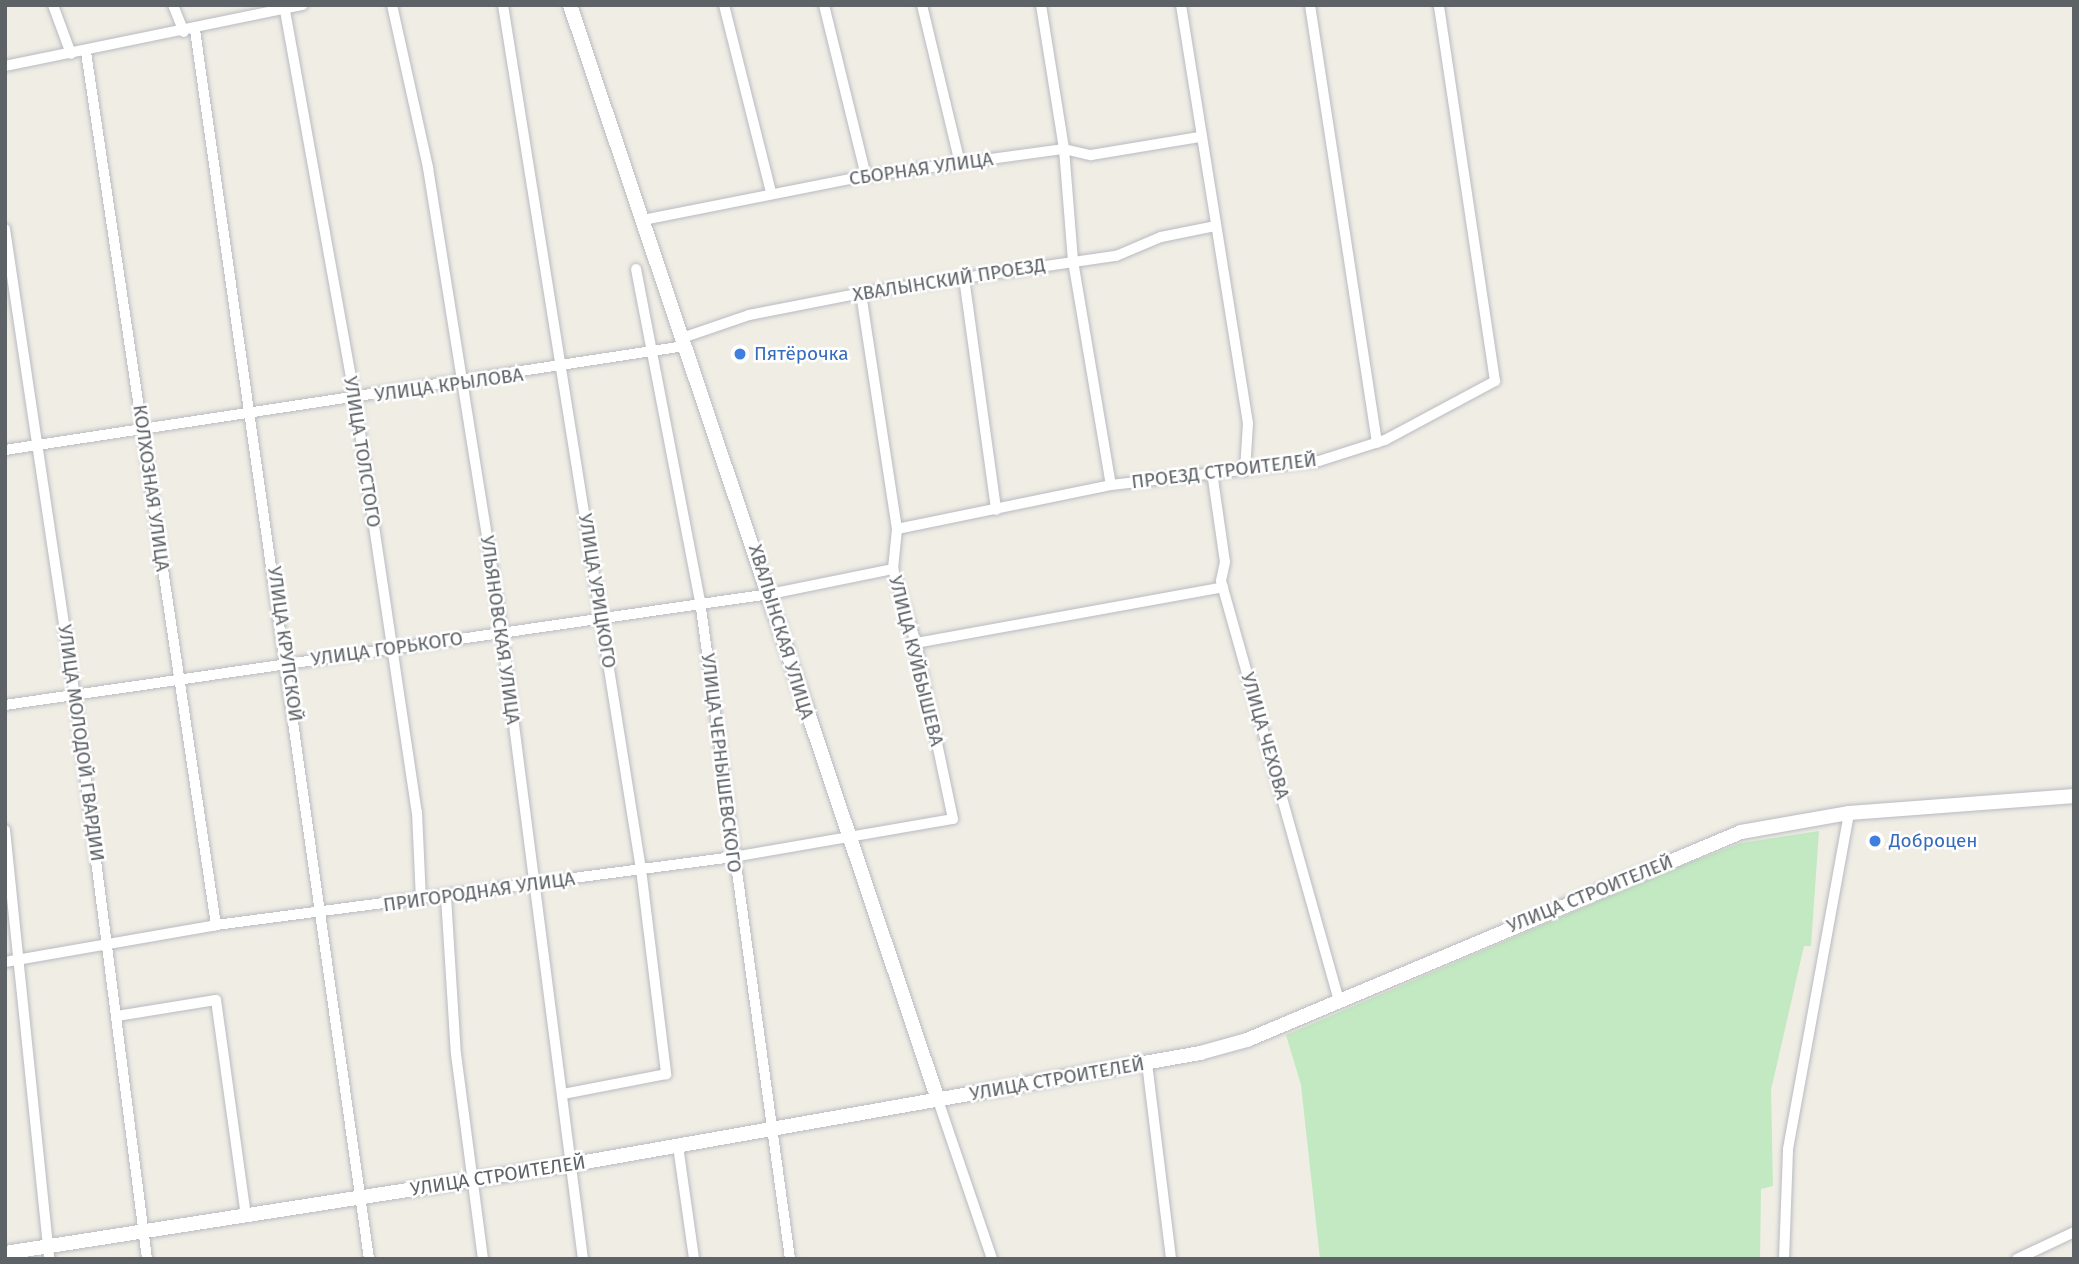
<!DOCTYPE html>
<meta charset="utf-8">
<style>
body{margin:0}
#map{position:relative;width:2079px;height:1264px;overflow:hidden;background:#f0ede5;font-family:"Fira Sans",sans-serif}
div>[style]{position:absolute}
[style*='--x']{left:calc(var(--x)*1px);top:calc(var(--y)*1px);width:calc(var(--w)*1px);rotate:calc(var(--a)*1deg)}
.green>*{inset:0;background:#c2e9c1}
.roads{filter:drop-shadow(0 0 2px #b8bbc0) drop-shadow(0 0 2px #b8bbc0)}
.street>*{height:10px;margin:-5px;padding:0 5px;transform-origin:5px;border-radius:5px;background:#fff}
.secondary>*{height:14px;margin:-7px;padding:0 7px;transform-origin:7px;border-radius:7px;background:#fff}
.dots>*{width:19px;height:19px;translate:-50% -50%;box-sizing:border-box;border:4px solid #fff;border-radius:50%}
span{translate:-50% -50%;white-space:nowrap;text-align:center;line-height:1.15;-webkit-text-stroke:5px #fff;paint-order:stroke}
.street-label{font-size:19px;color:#5d6267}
.shop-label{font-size:19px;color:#366cbe}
.left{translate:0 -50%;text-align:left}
.frame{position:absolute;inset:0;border:7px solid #5d6267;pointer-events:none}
</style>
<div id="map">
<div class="green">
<i style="clip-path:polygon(1819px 831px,1811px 946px,1804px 946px,1771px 1090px,1773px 1186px,1761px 1189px,1760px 1259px,1320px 1259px,1301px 1085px,1286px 1035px,1676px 868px,1741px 843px)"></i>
</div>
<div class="roads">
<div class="street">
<i style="--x:53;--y:5;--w:52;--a:69.8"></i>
<i style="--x:173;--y:5;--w:29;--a:68"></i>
<i style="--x:284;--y:5;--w:400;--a:79.8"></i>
<i style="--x:355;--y:399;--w:418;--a:81.5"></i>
<i style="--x:417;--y:812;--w:89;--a:87.4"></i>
<i style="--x:392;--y:5;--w:167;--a:77.5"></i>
<i style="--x:428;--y:168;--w:470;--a:80.9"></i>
<i style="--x:502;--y:632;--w:632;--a:82.64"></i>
<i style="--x:503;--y:5;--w:875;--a:80.93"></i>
<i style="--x:641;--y:869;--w:207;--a:83"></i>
<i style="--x:666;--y:1074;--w:105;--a:169"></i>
<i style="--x:724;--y:5;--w:193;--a:75.9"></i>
<i style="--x:824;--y:5;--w:176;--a:76.2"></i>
<i style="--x:922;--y:5;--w:163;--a:76.5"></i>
<i style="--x:1041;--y:5;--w:146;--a:80.9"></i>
<i style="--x:1064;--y:149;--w:112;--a:85.4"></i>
<i style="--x:1073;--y:261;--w:227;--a:80.4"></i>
<i style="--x:1181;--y:5;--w:423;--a:80.9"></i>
<i style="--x:1248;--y:423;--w:48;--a:93.6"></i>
<i style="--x:1310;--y:5;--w:443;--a:81.3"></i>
<i style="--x:195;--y:30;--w:1241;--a:81.94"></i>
<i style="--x:86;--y:52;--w:883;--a:81.53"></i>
<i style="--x:5;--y:66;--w:304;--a:-11.6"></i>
<i style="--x:643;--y:220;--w:227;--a:-11.2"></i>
<i style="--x:866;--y:176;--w:200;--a:-7.8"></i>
<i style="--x:1064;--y:149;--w:28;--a:13"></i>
<i style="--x:1091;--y:155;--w:110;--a:-9.4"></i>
<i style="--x:5;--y:229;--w:472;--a:81.5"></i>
<i style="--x:75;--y:696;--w:568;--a:82.71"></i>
<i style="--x:636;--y:269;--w:338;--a:79.1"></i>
<i style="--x:700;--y:601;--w:664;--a:82.21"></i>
<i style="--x:964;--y:278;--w:234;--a:82.1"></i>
<i style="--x:682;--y:338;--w:71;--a:-18.9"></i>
<i style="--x:749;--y:315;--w:114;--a:-11.1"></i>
<i style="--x:861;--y:293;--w:258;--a:-8.3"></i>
<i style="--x:1116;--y:256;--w:49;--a:-22.9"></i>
<i style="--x:1161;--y:237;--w:55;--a:-11.5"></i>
<i style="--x:5;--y:450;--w:688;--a:-8.7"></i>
<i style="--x:1212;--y:472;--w:91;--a:81.8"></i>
<i style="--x:1225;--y:562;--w:19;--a:102"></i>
<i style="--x:1221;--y:581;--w:433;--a:74.3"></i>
<i style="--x:897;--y:529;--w:218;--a:-11.6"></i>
<i style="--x:1111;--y:485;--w:209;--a:-6.6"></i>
<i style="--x:1319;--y:461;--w:69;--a:-17.7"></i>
<i style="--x:1385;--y:440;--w:125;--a:-28.2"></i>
<i style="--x:1495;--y:381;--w:380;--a:-98.5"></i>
<i style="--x:916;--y:643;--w:312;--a:-10.3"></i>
<i style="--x:5;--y:705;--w:773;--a:-8.26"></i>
<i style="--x:770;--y:594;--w:126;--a:-11.5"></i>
<i style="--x:5;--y:830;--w:431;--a:84.1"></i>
<i style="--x:446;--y:897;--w:157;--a:86.4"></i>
<i style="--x:456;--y:1054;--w:207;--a:82.5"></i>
<i style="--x:5;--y:962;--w:214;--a:-9.9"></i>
<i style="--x:216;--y:925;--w:521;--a:-7.49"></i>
<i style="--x:733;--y:857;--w:223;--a:-9.8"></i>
<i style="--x:953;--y:819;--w:180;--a:-101.9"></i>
<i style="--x:916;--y:643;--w:77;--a:-107.3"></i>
<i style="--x:893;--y:569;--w:40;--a:-84.3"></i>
<i style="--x:897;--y:529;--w:239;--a:-98.7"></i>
<i style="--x:117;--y:1016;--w:100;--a:-9.2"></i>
<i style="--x:216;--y:1000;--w:217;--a:82.1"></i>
<i style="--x:1147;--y:1063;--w:197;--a:83"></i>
<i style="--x:938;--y:1100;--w:168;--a:71.2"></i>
<i style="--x:678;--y:1146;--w:114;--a:81.9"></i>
<i style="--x:1784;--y:1259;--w:110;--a:-87.9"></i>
<i style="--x:1788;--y:1149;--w:341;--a:-79.7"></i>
<i style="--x:2017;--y:1259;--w:63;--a:-25.3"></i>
</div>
<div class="secondary">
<i style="--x:570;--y:5;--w:1155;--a:71.42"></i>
<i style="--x:5;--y:1253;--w:576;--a:-8.89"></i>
<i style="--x:574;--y:1164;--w:636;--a:-10.05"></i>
<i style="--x:1200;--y:1053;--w:49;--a:-15.5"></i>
<i style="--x:1247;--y:1040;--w:536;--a:-22.83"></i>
<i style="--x:1741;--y:832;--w:110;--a:-10"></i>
<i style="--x:1849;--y:813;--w:226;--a:-4.3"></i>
</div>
</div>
<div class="dots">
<i style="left:740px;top:354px;background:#3f7fe0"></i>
<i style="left:1875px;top:841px;background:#3f7fe0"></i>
</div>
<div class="street-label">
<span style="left:921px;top:169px;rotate:-8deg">СБОРНАЯ УЛИЦА</span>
<span style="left:949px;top:280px;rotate:-9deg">ХВАЛЫНСКИЙ ПРОЕЗД</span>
<span style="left:449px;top:385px;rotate:-8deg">УЛИЦА КРЫЛОВА</span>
<span style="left:362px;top:452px;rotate:81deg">УЛИЦА ТОЛСТОГО</span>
<span style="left:1224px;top:471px;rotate:-7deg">ПРОЕЗД СТРОИТЕЛЕЙ</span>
<span style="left:151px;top:488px;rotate:82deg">КОЛХОЗНАЯ УЛИЦА</span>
<span style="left:597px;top:591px;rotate:81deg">УЛИЦА УРИЦКОГО</span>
<span style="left:500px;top:630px;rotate:82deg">УЛЬЯНОВСКАЯ УЛИЦА</span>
<span style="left:781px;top:632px;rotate:73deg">ХВАЛЫНСКАЯ УЛИЦА</span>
<span style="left:285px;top:644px;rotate:82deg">УЛИЦА КРУПСКОЙ</span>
<span style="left:387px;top:649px;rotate:-8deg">УЛИЦА ГОРЬКОГО</span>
<span style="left:916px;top:661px;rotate:76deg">УЛИЦА КУЙБЫШЕВА</span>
<span style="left:1265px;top:736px;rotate:74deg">УЛИЦА ЧЕХОВА</span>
<span style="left:81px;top:743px;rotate:82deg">УЛИЦА МОЛОДОЙ ГВАРДИИ</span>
<span style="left:721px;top:763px;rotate:83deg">УЛИЦА ЧЕРНЫШЕВСКОГО</span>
<span style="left:479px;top:892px;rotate:-8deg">ПРИГОРОДНАЯ УЛИЦА</span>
<span style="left:1590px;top:894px;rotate:-22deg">УЛИЦА СТРОИТЕЛЕЙ</span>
<span style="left:1057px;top:1079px;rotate:-10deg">УЛИЦА СТРОИТЕЛЕЙ</span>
<span style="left:498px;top:1176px;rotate:-9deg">УЛИЦА СТРОИТЕЛЕЙ</span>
</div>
<div class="shop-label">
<span class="left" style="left:754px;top:354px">Пятёрочка</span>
<span class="left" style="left:1889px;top:841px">Доброцен</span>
</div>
<div class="frame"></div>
</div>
